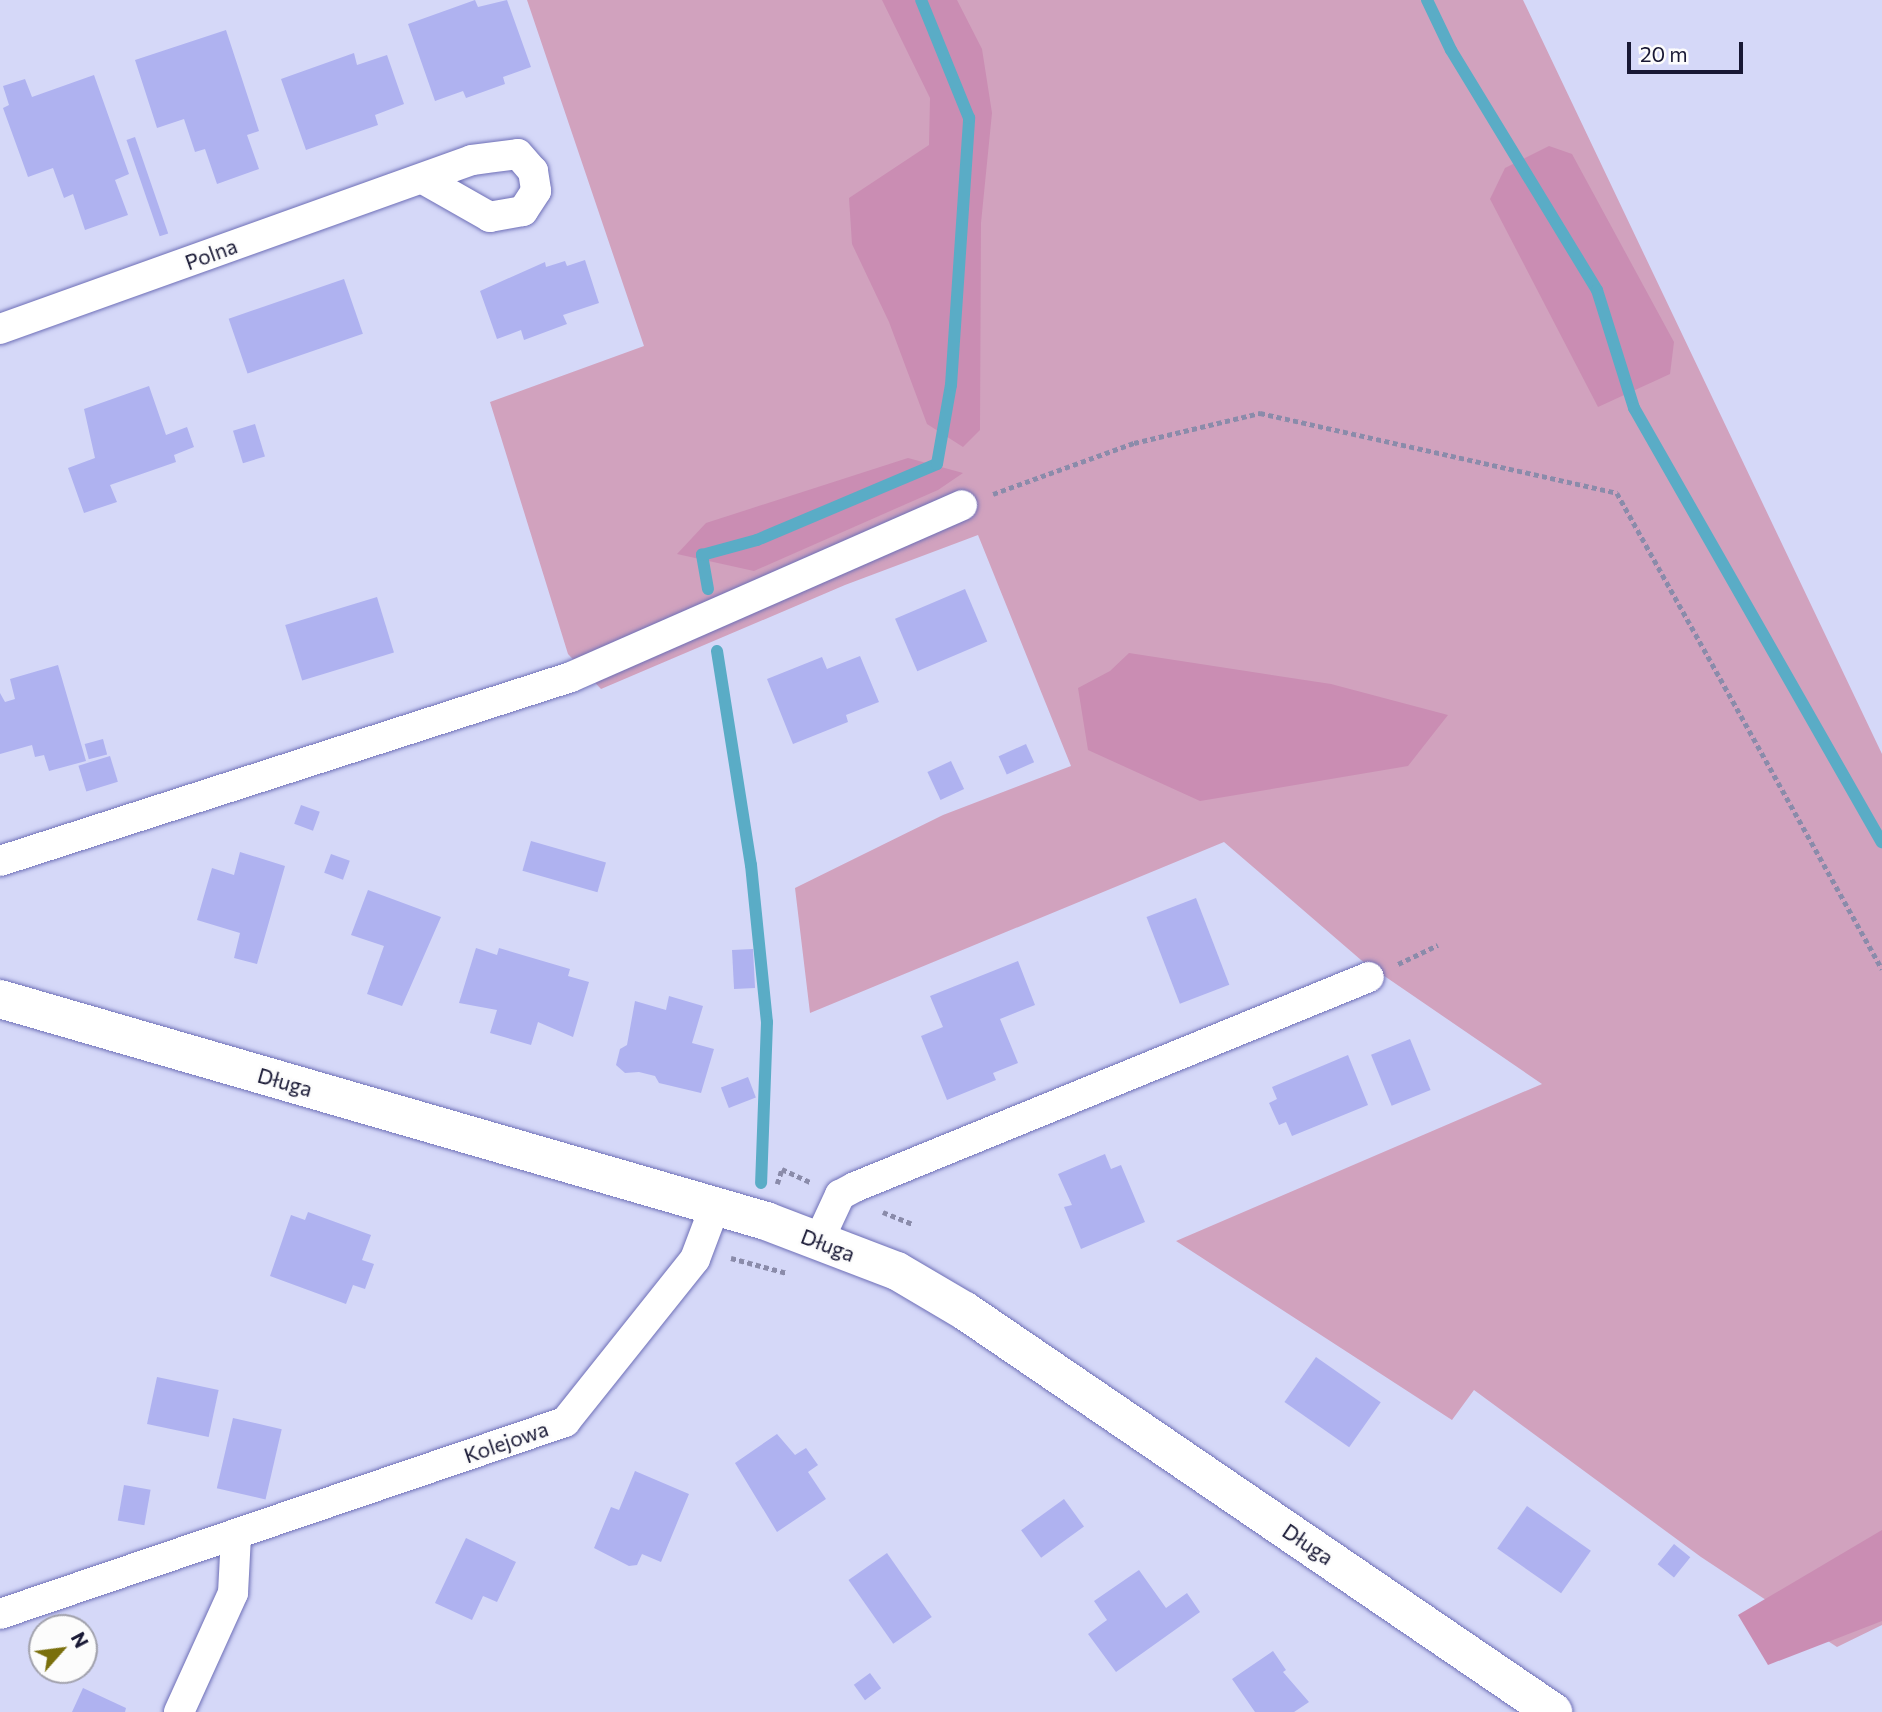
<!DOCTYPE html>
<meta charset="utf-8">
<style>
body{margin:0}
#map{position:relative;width:1882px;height:1712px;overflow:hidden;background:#d5d8f8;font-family:Commissioner,sans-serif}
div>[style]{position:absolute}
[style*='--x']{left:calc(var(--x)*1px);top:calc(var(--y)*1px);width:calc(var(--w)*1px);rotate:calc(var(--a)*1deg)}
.green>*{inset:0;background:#d1a2be}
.forest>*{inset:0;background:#ca8db3}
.stream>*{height:12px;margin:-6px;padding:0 6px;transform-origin:6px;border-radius:6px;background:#5aacc6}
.building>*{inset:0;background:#afb2f0;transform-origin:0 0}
.path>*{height:4.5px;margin-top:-2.25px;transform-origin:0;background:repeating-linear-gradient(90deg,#8a8baa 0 5px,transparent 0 8.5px)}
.roads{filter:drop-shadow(0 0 2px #6e6fb7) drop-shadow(0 0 2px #6e6fb7)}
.minor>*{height:30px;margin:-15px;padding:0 15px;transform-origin:15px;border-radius:15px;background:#fff}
.tertiary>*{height:38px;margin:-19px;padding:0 19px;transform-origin:19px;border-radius:19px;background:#fff}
span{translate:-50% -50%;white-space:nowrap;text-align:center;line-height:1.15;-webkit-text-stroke:5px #fcfcfc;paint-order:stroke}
.street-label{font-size:21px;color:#181834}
.north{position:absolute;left:28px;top:1614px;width:70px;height:70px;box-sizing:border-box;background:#fcfcfc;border:2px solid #a1a1ac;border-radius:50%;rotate:62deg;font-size:19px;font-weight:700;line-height:28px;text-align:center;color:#181834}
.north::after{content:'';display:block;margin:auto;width:24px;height:32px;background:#7a6f0c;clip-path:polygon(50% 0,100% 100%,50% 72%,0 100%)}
.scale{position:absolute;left:1627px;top:42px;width:116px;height:32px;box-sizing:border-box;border:4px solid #181834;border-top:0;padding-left:9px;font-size:21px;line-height:24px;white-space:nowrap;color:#181834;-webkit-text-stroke:5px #fcfcfc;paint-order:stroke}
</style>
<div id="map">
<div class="green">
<i style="clip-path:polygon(527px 0,1523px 0,1882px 754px,1882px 1625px,1837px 1647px,1701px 1557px,1474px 1390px,1452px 1420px,1176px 1241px,1542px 1084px,1361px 960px,1224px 842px,810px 1013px,795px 888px,943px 815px,1071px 766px,978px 535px,845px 585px,601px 689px,568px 654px,490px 402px,644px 346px)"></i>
</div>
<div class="forest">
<i style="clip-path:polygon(882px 0,957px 0,982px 49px,992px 113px,981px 223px,980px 430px,963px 447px,927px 424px,889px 322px,852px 244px,849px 198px,929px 145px,930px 98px)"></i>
<i style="clip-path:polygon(1549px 146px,1572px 154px,1674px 342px,1670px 374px,1598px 407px,1490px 199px,1505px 168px)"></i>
<i style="clip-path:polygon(908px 458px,963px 473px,938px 490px,754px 571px,677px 554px,706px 523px)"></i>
<i style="clip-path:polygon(1129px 653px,1331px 684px,1448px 715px,1408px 766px,1200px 801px,1088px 750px,1078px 688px,1110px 671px)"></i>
<i style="clip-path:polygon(1882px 1530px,1882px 1621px,1768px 1665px,1738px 1615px)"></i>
</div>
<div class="stream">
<i style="--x:1427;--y:0;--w:55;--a:64.4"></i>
<i style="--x:1451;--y:50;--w:281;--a:58.7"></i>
<i style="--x:1597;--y:290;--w:124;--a:72.6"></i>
<i style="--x:1634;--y:408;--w:500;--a:60.3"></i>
<i style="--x:708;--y:589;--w:35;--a:-100"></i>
<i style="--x:702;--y:555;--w:57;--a:-15.3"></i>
<i style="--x:757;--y:540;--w:195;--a:-22.9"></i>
<i style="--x:937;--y:464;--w:80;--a:-80"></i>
<i style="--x:951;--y:385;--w:268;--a:-86.1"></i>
<i style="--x:969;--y:118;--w:127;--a:-112.1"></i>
<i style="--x:717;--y:651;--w:217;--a:81"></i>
<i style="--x:751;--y:865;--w:158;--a:84.2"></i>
<i style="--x:767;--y:1022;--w:161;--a:92.1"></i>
</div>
<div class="building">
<i style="clip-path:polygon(475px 0,478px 7px,507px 0,531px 67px,503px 77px,505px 84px,466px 98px,463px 91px,435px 101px,408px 24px)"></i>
<i style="clip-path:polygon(226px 30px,259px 131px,247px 135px,259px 169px,217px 184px,205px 149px,195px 152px,184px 119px,157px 128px,135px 60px)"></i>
<i style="clip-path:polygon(354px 53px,357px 65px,387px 55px,404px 104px,375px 115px,378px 125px,306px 150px,281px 79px)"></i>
<i style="clip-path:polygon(94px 75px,129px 174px,115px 180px,128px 215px,85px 230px,73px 194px,64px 198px,53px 168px,28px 177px,3px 108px,9px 105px,3px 86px,25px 79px,32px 97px)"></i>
<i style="left:135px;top:137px;width:102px;height:9px;rotate:71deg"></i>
<i style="clip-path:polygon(585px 260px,599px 303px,563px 315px,567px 324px,524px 340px,521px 330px,497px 339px,480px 291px,545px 262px,546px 267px,565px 261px,567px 266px)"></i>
<i style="left:344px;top:279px;width:58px;height:122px;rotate:71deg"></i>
<i style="clip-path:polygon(149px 386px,166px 435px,187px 427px,194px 447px,174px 455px,176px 462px,110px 485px,117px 502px,84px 513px,68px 468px,95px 458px,84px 409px)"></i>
<i style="left:255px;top:424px;width:34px;height:23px;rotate:73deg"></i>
<i style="left:965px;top:589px;width:57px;height:76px;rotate:67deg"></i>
<i style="left:377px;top:597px;width:58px;height:96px;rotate:73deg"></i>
<i style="clip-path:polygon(860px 656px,879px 702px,846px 715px,848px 722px,793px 744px,767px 679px,822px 657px,827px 669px)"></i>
<i style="clip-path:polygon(58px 665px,86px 761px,49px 771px,44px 755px,35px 757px,32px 745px,0 754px,0 693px,5px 702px,15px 699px,10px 679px)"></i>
<i style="left:103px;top:739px;width:16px;height:19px;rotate:75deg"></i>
<i style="left:1026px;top:744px;width:20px;height:30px;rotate:66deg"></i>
<i style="left:110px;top:756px;width:27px;height:33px;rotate:73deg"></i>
<i style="left:951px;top:761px;width:31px;height:26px;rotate:65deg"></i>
<i style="left:301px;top:805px;width:20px;height:20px;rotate:20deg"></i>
<i style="left:531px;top:841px;width:78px;height:31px;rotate:16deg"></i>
<i style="clip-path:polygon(240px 852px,285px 866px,257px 964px,234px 958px,240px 933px,197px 920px,212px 868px,234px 875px)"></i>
<i style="left:331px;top:854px;width:20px;height:20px;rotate:20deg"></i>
<i style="clip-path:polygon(368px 890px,441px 917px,402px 1006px,367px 994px,384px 946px,351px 935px)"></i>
<i style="left:1196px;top:898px;width:93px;height:53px;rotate:69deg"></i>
<i style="clip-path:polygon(476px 948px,497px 955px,499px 948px,570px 969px,568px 976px,589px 982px,573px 1037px,538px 1022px,531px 1045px,490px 1033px,497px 1010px,459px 1003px)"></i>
<i style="left:753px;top:949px;width:39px;height:21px;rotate:87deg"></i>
<i style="clip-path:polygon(1018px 961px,1035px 1005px,1000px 1019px,1018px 1063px,993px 1073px,996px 1080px,947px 1100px,921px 1036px,943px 1027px,930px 996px)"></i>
<i style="clip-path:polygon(669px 996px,703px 1006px,692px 1043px,714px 1049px,701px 1093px,659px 1083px,655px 1076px,639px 1072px,625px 1073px,616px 1065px,620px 1049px,627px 1045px,635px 1001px,666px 1010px)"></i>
<i style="left:1410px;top:1039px;width:55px;height:42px;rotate:68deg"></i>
<i style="clip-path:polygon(1348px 1055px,1368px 1105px,1292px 1136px,1286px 1122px,1279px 1125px,1269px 1103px,1277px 1099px,1272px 1087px)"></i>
<i style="left:748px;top:1077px;width:22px;height:29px;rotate:69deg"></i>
<i style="clip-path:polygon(1105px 1154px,1111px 1169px,1121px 1165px,1145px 1222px,1081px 1249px,1064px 1207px,1072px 1205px,1058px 1174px)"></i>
<i style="clip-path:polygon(308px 1212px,371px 1235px,362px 1260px,374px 1264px,365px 1289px,353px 1285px,346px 1304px,270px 1276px,291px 1215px,305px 1220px)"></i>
<i style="left:1316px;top:1357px;width:79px;height:55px;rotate:35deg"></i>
<i style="left:157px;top:1377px;width:63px;height:48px;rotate:12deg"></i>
<i style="left:233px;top:1418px;width:50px;height:72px;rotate:13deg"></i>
<i style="clip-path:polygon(777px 1434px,795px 1455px,806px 1448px,818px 1465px,808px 1472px,826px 1499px,777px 1532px,735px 1463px)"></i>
<i style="clip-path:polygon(635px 1471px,689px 1494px,661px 1562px,642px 1554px,637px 1565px,629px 1566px,594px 1548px,611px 1507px,619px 1510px)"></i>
<i style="left:124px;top:1485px;width:27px;height:36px;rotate:10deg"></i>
<i style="left:1064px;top:1499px;width:34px;height:53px;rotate:54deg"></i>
<i style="left:1527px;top:1506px;width:78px;height:52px;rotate:35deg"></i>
<i style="clip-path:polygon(466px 1538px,516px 1562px,497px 1602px,483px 1596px,472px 1620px,435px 1603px)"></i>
<i style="left:1674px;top:1544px;width:21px;height:26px;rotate:39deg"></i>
<i style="left:887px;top:1553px;width:78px;height:47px;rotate:55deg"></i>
<i style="clip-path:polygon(1139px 1570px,1166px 1608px,1187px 1593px,1200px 1612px,1116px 1672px,1088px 1634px,1107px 1620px,1094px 1601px)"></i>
<i style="clip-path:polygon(1273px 1651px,1286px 1670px,1283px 1672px,1309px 1702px,1294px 1712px,1255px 1712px,1232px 1679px)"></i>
<i style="left:870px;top:1673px;width:19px;height:20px;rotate:54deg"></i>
<i style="clip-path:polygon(83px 1688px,126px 1708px,125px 1712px,72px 1712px)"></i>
</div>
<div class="path">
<i style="--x:993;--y:494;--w:150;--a:-19.9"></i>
<i style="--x:1134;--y:443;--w:130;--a:-13.4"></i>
<i style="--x:1260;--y:413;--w:366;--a:12.6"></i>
<i style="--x:1617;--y:493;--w:545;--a:60.89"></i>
<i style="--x:1398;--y:964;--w:44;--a:-25.4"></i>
<i style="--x:777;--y:1184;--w:16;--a:-72"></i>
<i style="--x:782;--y:1169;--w:31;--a:25"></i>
<i style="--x:883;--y:1212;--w:31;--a:22"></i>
<i style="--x:731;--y:1258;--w:58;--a:15"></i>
</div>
<div class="roads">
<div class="minor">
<i style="--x:0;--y:329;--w:501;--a:-19.7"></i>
<i style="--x:472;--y:160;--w:46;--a:-7.4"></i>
<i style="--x:518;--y:154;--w:23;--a:49"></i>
<i style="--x:533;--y:171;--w:20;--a:81"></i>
<i style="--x:536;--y:191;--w:24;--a:123"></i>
<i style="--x:523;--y:211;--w:34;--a:170"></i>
<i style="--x:490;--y:217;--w:77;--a:-150.4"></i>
<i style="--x:0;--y:861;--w:600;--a:-17.86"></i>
<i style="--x:571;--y:677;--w:427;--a:-23.7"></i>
<i style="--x:819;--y:1240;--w:50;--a:-65"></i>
<i style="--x:840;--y:1195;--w:17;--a:-28"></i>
<i style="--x:855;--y:1187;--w:555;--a:-22.22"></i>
<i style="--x:0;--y:1614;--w:597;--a:-18.77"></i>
<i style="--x:565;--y:1422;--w:208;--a:-51.4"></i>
<i style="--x:695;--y:1259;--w:57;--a:-69.3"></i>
<i style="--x:179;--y:1712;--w:131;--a:-65.6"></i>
<i style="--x:233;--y:1593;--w:57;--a:-87"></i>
</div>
<div class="tertiary">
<i style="--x:0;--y:999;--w:798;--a:16.16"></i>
<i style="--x:766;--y:1221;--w:140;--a:20.9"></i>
<i style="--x:897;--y:1271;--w:79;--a:30.5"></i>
<i style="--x:965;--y:1311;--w:712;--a:34.29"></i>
</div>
</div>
<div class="street-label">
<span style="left:211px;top:254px;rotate:-20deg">Polna</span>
<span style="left:285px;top:1082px;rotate:16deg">Długa</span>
<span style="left:828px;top:1245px;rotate:21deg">Długa</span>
<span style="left:506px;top:1442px;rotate:-19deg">Kolejowa</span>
<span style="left:1308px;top:1544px;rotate:34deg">Długa</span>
</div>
<div class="north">N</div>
<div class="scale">20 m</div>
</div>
